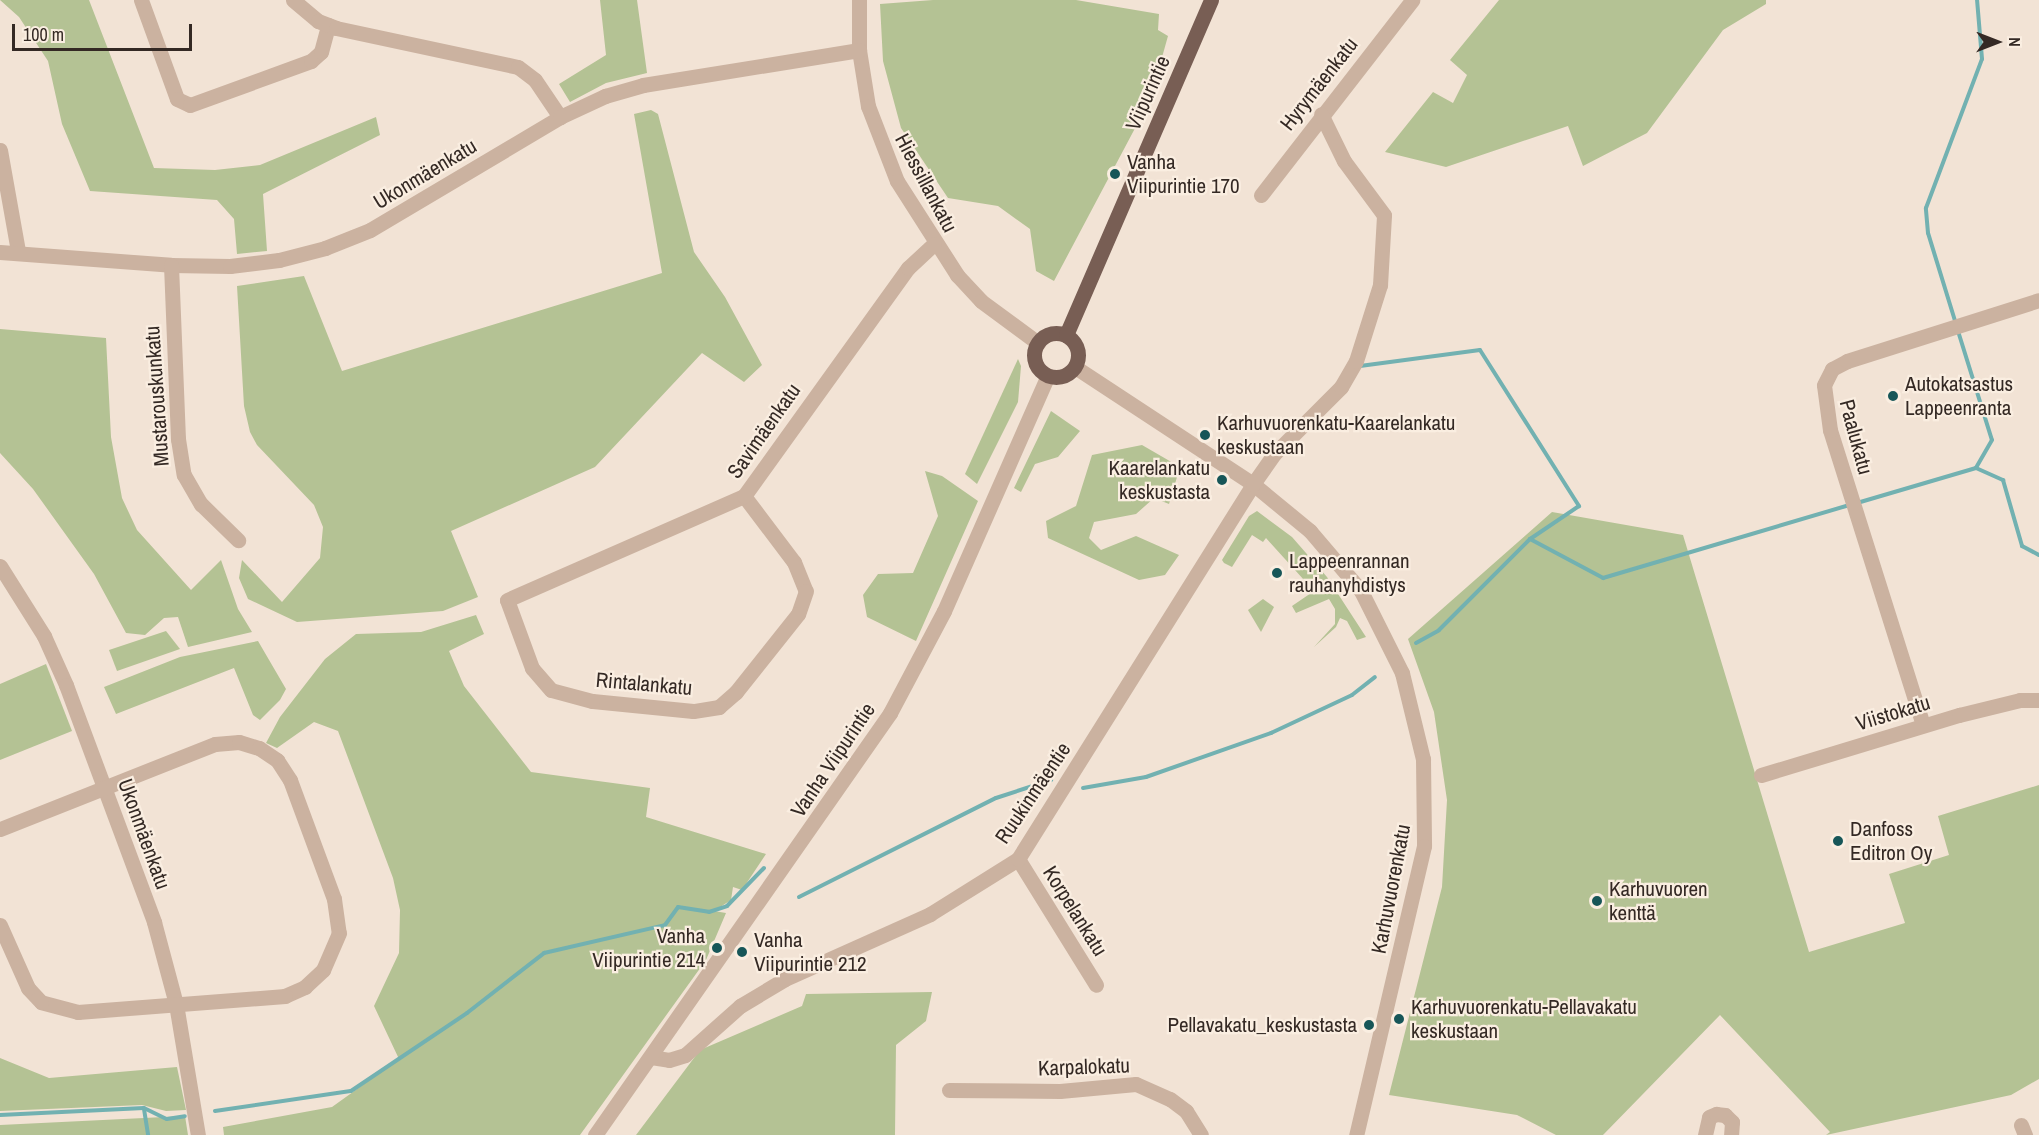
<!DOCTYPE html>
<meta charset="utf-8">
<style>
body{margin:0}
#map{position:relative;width:2039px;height:1135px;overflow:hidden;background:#f2e3d5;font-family:"Archivo Narrow",sans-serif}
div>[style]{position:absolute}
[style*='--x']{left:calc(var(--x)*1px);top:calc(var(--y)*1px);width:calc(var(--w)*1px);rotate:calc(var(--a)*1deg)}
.green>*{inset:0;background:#b4c294}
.stream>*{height:4px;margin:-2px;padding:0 2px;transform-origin:2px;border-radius:2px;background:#72b1b1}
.minor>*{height:15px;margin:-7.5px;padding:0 7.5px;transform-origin:7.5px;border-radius:7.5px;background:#cbb2a0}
.major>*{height:15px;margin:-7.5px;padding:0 7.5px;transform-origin:7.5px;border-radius:7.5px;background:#785e54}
.major>.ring{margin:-7.5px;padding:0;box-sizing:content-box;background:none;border:15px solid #785e54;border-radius:50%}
.dots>*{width:16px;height:16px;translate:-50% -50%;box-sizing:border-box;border:3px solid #faeee1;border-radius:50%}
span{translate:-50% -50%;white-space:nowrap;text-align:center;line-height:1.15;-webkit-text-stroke:4.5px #faeee1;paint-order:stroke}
.street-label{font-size:21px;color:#342924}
.poi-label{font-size:21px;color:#342924}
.left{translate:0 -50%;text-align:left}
.right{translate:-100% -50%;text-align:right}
.north{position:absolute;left:1967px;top:12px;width:60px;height:60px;-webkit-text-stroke:4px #faeee1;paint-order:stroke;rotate:90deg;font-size:16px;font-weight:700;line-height:24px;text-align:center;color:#342924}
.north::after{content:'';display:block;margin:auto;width:21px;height:27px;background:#342924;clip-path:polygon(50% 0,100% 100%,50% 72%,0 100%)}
.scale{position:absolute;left:12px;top:24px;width:180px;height:27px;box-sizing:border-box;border:3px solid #342924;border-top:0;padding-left:8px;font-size:18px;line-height:21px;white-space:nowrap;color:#342924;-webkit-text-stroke:4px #faeee1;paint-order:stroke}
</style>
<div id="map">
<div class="green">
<i style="clip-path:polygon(0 0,89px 0,154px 168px,215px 170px,260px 165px,376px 117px,380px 135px,263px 194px,267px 251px,237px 254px,234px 219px,217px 200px,90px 191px,62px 124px,48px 61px,19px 17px)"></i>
<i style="clip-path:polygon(600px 0,637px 0,647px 73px,606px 83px,570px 102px,559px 84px,606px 55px)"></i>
<i style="clip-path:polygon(933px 0,1076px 0,1159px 14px,1158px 30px,1168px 36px,1150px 100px,1054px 281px,1036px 271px,1030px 229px,998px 206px,948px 198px,901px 128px,883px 61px,880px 4px)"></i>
<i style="clip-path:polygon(1499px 0,1766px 0,1766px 4px,1723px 30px,1647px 133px,1583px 166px,1568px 126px,1446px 167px,1385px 152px,1433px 92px,1453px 103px,1467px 75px,1450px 60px)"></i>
<i style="clip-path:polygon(651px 110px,658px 114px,694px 252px,725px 297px,762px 365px,744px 382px,702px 353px,595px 467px,451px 531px,478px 597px,443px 611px,297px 622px,248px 599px,239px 578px,242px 560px,282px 602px,320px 558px,323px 527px,314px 505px,257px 445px,250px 432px,244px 406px,237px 286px,304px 276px,342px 371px,662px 273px,634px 114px)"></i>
<i style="clip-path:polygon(0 329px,106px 338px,111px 437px,122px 498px,137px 530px,191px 590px,221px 560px,238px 609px,252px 632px,188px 647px,178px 617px,164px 618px,145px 635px,126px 633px,94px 574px,33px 489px,0 453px)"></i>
<i style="clip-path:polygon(1018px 359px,1021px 366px,1018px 402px,977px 484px,965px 474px)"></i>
<i style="clip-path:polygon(1051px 411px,1080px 431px,1058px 457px,1035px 464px,1021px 492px,1014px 488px)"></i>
<i style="clip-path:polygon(1142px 445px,1180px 467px,1169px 504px,1154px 498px,1136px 514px,1094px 522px,1089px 538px,1101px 550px,1136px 536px,1179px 555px,1165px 575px,1139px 580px,1048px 538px,1046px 521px,1076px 506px,1092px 455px)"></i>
<i style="clip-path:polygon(925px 471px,942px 476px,978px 501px,916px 641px,867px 617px,863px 595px,878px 574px,913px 573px,938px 516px)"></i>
<i style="clip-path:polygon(1257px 511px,1292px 537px,1327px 577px,1366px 637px,1357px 640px,1347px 621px,1340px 618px,1336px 627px,1314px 647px,1335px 624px,1335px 609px,1329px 599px,1296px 613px,1292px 606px,1314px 591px,1266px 538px,1263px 542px,1252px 535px,1232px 567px,1224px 563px,1222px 560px,1249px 516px)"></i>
<i style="clip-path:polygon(1552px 512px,1683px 535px,1809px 952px,1905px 923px,1889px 874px,1949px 855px,1938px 816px,2039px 785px,2039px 1079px,2011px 1095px,1826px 1135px,1830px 1132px,1720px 1015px,1603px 1135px,1556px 1135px,1517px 1115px,1389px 1095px,1442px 887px,1447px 800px,1434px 712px,1408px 639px)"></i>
<i style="clip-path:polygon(1263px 599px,1274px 607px,1261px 632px,1248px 610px)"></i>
<i style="clip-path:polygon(476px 615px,484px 634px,449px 651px,464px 686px,531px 772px,650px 788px,646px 817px,766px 854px,742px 890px,733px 887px,731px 900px,714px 911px,726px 913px,706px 960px,580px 1135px,224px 1135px,223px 1127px,332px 1107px,399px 1059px,374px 1006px,399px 953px,400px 910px,393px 878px,338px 731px,314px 722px,277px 748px,266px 743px,280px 717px,325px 659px,356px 634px,421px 632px)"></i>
<i style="clip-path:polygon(166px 631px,180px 649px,117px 671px,109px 650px)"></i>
<i style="clip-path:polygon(258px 641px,286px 689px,280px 700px,260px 720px,253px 715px,234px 668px,116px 714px,104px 687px,180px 657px)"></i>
<i style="clip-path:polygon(46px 664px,72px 731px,0 760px,0 684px)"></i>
<i style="clip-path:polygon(932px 992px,926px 1021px,896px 1045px,895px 1135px,636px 1135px,700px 1050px,802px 1006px,806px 994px)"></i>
<i style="clip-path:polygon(0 1058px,49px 1078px,177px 1067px,186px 1110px,166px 1111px,142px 1105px,0 1111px)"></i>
<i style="clip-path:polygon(185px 1116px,188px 1135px,0 1135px,0 1125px)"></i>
</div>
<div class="stream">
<i style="--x:1956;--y:324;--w:95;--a:-107.1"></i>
<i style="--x:1928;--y:233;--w:25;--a:-95"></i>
<i style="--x:1926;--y:208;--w:159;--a:-69.4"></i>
<i style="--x:1982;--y:59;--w:59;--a:-94.8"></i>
<i style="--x:1958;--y:331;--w:114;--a:72.7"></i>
<i style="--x:1992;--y:440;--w:32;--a:120"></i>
<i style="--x:1360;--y:366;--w:121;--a:-7.6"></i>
<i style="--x:1480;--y:350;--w:185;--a:57.6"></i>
<i style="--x:1579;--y:506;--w:59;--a:146"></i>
<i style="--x:1857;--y:503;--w:124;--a:-16.4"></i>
<i style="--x:1976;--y:468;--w:30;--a:24"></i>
<i style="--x:2003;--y:480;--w:69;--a:73.9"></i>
<i style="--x:2022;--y:546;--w:19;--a:28"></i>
<i style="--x:1416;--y:643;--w:26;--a:-29"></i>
<i style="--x:1439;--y:630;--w:129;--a:-45"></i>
<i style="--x:1530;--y:539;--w:83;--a:28.1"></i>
<i style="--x:1603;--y:578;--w:258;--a:-16.5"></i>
<i style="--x:1083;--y:788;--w:64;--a:-9.9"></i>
<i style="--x:1146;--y:777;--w:133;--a:-19.4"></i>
<i style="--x:1271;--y:733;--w:89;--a:-25.1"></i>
<i style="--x:1352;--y:695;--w:29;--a:-38"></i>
<i style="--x:799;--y:897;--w:220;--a:-26.7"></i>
<i style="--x:996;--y:798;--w:58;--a:-18.1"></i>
<i style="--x:144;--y:1109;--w:26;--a:81"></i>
<i style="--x:215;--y:1111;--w:137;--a:-8.4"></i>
<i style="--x:351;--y:1091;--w:140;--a:-33.9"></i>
<i style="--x:467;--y:1013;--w:98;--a:-37.9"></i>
<i style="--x:544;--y:953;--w:124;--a:-13"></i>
<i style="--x:665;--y:925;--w:22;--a:-54"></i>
<i style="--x:678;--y:907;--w:31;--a:9"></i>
<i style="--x:709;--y:912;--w:19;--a:-18"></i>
<i style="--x:727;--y:906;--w:53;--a:-45.8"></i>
<i style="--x:0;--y:1115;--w:144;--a:-2.8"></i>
<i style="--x:144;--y:1108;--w:25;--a:26"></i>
<i style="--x:167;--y:1119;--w:18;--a:-9"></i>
</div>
<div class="minor">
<i style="--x:141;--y:0;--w:105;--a:70"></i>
<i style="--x:177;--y:99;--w:14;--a:25"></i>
<i style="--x:190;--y:105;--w:129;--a:-20"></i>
<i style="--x:311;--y:61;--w:13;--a:-42"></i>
<i style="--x:321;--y:52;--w:28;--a:-75"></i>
<i style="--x:293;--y:0;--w:33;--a:40"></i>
<i style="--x:318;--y:21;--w:19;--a:21"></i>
<i style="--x:336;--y:28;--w:186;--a:12.1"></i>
<i style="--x:518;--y:67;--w:21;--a:37"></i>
<i style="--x:535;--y:80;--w:45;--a:56"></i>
<i style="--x:859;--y:0;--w:50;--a:90"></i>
<i style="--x:859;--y:50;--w:57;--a:80.9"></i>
<i style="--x:868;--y:106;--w:80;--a:68.9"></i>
<i style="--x:897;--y:181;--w:112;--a:57.4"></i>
<i style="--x:957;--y:275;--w:35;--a:47"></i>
<i style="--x:981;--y:301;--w:71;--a:36.4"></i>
<i style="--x:0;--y:150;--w:103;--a:79.9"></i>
<i style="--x:1261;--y:195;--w:247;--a:-52.2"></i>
<i style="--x:0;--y:252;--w:171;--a:4.3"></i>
<i style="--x:171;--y:265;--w:59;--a:1"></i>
<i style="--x:230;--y:266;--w:49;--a:-7"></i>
<i style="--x:279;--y:260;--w:48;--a:-14.6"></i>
<i style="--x:325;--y:248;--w:48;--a:-21.8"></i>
<i style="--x:370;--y:230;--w:221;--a:-30.7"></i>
<i style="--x:560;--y:117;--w:50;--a:-25"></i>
<i style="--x:605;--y:96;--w:40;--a:-16"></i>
<i style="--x:643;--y:85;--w:219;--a:-9.2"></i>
<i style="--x:171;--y:265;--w:174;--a:87.7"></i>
<i style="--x:178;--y:439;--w:36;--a:81"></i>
<i style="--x:184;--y:475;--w:34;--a:60"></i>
<i style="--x:201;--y:504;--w:52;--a:44.2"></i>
<i style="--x:1075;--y:367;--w:213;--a:33.3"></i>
<i style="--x:1253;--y:484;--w:74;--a:39.5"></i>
<i style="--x:1310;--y:531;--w:79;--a:49.6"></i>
<i style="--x:1361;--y:591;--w:92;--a:63.4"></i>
<i style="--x:1402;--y:673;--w:89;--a:76.3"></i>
<i style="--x:1423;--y:759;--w:87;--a:89.3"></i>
<i style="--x:1424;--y:846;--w:297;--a:103.2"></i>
<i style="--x:744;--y:496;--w:83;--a:52.9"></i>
<i style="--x:794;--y:562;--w:31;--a:68"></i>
<i style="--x:806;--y:591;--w:24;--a:109"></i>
<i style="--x:798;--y:614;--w:100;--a:128.5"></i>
<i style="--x:736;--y:692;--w:23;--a:139"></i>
<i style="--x:719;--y:707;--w:26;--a:171"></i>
<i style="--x:693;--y:711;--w:101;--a:-174.3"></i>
<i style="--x:592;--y:701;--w:42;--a:-165"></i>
<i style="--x:551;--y:690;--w:29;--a:-131"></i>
<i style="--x:532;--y:668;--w:72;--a:-110.2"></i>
<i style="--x:507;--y:600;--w:259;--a:-23.7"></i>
<i style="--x:744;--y:496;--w:281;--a:-54.3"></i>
<i style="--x:908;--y:268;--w:35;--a:-43"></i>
<i style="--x:0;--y:566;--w:83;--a:57.8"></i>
<i style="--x:44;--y:636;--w:54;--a:65.8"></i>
<i style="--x:66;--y:685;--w:253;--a:69.6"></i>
<i style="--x:154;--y:922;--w:85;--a:75"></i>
<i style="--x:176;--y:1004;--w:133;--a:80.5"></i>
<i style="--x:1923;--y:725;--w:309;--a:-107.5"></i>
<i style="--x:1830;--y:430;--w:45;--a:-97.6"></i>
<i style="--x:1824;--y:385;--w:18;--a:-63"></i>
<i style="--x:1832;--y:369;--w:17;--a:-28"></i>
<i style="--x:1847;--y:361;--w:201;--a:-17.6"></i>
<i style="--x:1761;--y:775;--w:207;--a:-16.9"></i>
<i style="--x:1959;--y:715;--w:63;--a:-13.8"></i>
<i style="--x:2020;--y:700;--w:19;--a:0"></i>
<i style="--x:0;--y:829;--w:231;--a:-21.6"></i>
<i style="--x:215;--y:744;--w:24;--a:-5"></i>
<i style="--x:239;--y:742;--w:21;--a:17"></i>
<i style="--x:259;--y:748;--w:22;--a:34"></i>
<i style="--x:277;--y:760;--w:24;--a:57"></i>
<i style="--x:290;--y:780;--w:127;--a:69.7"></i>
<i style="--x:334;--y:899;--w:34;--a:82"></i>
<i style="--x:339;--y:933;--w:40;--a:113.4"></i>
<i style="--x:323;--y:970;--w:25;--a:137"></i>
<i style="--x:305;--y:987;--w:22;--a:156"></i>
<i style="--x:285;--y:996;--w:208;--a:175.6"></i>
<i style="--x:78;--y:1012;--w:38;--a:-165"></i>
<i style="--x:41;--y:1002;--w:19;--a:-133"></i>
<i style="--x:28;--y:988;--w:69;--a:-114"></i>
<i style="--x:1018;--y:859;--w:148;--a:58.2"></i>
<i style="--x:651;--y:1057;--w:18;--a:9"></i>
<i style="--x:669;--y:1060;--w:17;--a:-17"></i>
<i style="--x:685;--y:1055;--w:74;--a:-41.7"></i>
<i style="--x:740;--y:1006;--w:52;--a:-31"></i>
<i style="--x:785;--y:979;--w:159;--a:-24.1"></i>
<i style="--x:930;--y:914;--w:104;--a:-32"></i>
<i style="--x:1018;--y:859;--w:443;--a:-57.9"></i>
<i style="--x:1253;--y:484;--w:37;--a:-55"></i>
<i style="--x:1274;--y:454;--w:95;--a:-45"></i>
<i style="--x:1341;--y:387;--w:30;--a:-60"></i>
<i style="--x:1356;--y:361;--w:80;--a:-72.5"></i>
<i style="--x:1380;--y:285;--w:70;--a:-86.7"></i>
<i style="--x:1384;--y:215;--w:67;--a:-126.5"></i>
<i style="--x:1344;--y:161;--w:52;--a:-116.1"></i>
<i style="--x:949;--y:1090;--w:111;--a:0.5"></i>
<i style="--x:1060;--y:1091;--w:76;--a:-5.3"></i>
<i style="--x:1136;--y:1084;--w:37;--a:24"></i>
<i style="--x:1170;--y:1099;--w:20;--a:37"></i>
<i style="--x:1186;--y:1111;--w:28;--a:58"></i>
<i style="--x:2021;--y:1125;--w:11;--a:68"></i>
<i style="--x:595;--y:1135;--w:515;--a:-55.04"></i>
<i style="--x:890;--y:713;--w:115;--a:-62.1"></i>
<i style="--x:944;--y:611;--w:256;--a:-66.2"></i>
<i style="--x:1705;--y:1135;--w:18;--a:-77"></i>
<i style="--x:1709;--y:1117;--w:8;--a:-23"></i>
<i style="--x:1716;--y:1114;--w:9;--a:6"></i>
<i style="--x:1725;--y:1115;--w:10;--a:45"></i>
<i style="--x:1732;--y:1122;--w:13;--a:94"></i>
</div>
<div class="major">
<i class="ring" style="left:1034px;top:333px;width:29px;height:29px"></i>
<i style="--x:1066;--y:335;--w:365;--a:-66.6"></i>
</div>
<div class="dots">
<i style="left:1115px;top:174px;background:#175658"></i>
<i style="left:1893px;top:396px;background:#175658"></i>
<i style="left:1205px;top:435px;background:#175658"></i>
<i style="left:1222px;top:480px;background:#175658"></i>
<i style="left:1277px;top:573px;background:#175658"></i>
<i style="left:1838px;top:841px;background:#175658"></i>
<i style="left:1597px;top:901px;background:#175658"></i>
<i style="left:717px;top:948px;background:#175658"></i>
<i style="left:742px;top:952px;background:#175658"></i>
<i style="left:1399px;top:1019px;background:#175658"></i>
<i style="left:1369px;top:1025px;background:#175658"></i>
</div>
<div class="street-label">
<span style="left:1319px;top:84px;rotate:-52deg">Hyrymäenkatu</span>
<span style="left:1148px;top:93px;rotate:-66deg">Viipurintie</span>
<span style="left:425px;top:174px;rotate:-31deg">Ukonmäenkatu</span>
<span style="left:926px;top:183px;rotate:62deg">Hiessillankatu</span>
<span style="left:157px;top:396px;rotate:-94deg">Mustarouskunkatu</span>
<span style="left:764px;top:431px;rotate:-55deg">Savimäenkatu</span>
<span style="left:1856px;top:437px;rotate:75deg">Paalukatu</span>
<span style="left:644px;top:684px;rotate:5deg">Rintalankatu</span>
<span style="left:1893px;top:713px;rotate:-17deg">Viistokatu</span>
<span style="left:833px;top:760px;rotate:-56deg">Vanha Viipurintie</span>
<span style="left:1033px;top:793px;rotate:-56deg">Ruukinmäentie</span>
<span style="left:144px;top:834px;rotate:70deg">Ukonmäenkatu</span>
<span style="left:1391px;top:889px;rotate:-79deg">Karhuvuorenkatu</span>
<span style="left:1075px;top:911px;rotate:58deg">Korpelankatu</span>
<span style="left:1084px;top:1067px;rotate:-2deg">Karpalokatu</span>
</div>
<div class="poi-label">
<span class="left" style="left:1127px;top:174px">Vanha<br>Viipurintie 170</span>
<span class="left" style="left:1905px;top:396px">Autokatsastus<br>Lappeenranta</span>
<span class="left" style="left:1217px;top:435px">Karhuvuorenkatu-Kaarelankatu<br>keskustaan</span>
<span class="right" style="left:1210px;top:480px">Kaarelankatu<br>keskustasta</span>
<span class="left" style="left:1289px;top:573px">Lappeenrannan<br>rauhanyhdistys</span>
<span class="left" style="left:1850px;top:841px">Danfoss<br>Editron Oy</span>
<span class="left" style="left:1609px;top:901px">Karhuvuoren<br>kenttä</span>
<span class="right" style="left:705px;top:948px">Vanha<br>Viipurintie 214</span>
<span class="left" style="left:754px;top:952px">Vanha<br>Viipurintie 212</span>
<span class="left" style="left:1411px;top:1019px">Karhuvuorenkatu-Pellavakatu<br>keskustaan</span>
<span class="right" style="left:1357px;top:1025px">Pellavakatu_keskustasta</span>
</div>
<div class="north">N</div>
<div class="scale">100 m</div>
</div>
